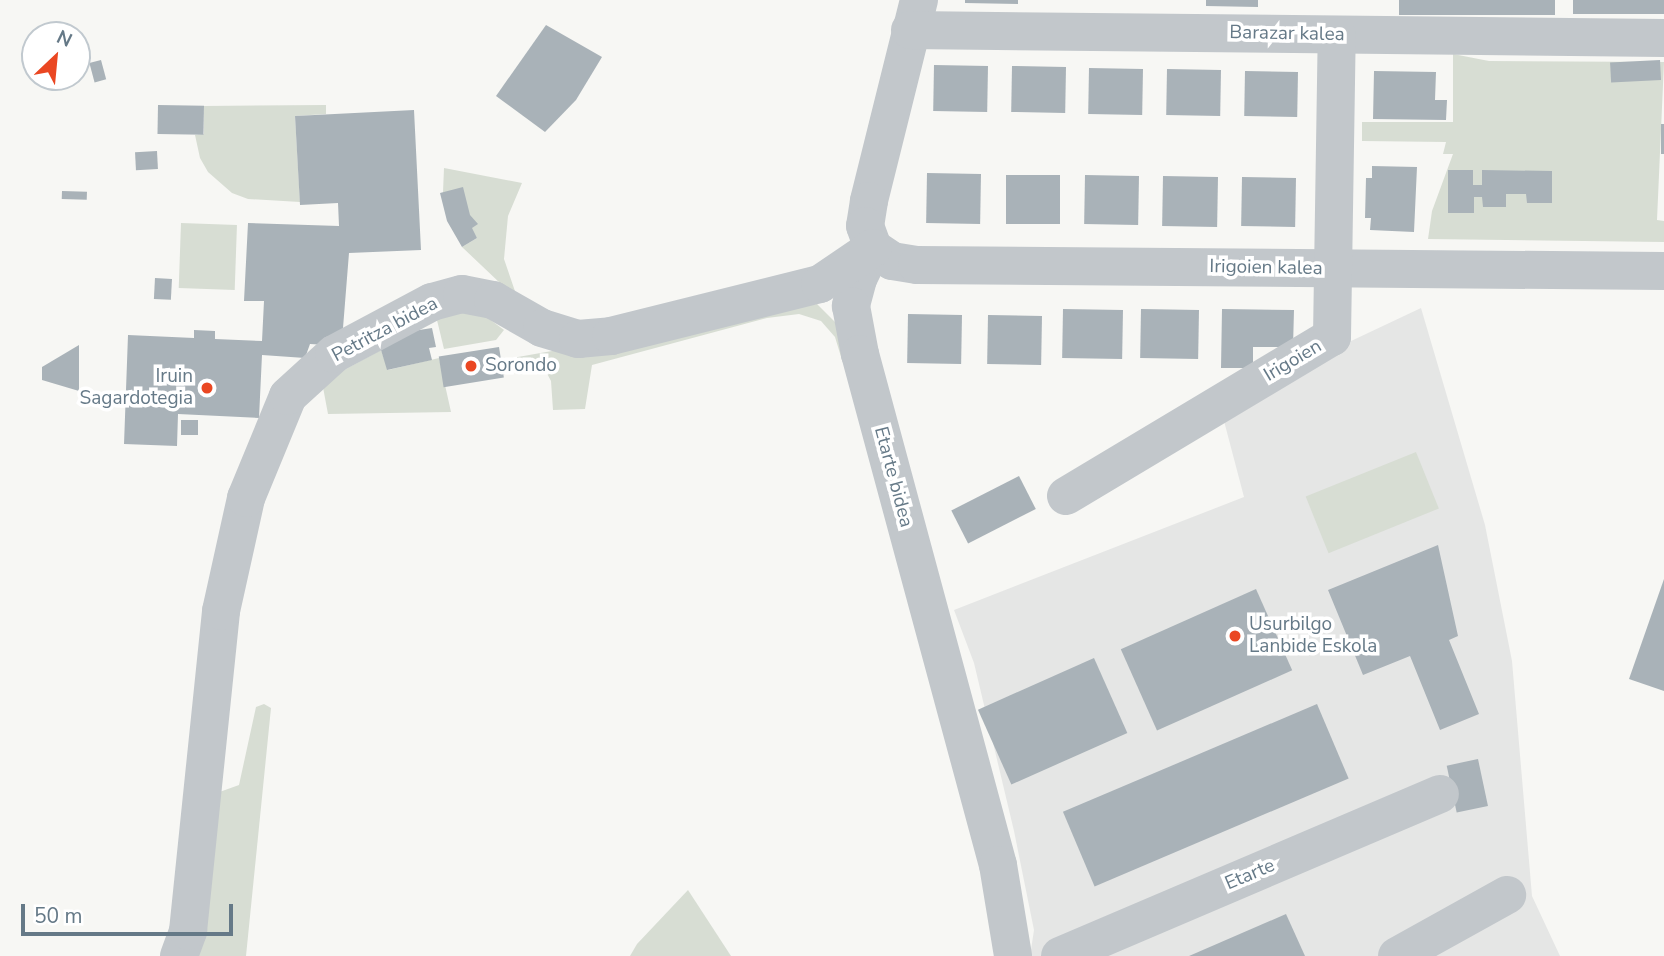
<!DOCTYPE html>
<style>
body{margin:0}
#map{position:relative;width:1664px;height:956px;overflow:hidden;background:#f7f7f4;font-family:"Nunito Sans",sans-serif}
div>[style]{position:absolute}
[style*='--x']{left:calc(var(--x)*1px);top:calc(var(--y)*1px);width:calc(var(--w)*1px);rotate:calc(var(--a)*1deg)}
.built>*{inset:0;background:#e5e6e5}
.green>*{inset:0;background:#d7ddd3;transform-origin:0 0}
.building>*{inset:0;background:#a9b2b8;transform-origin:0 0}
.minor>*{height:38px;margin:-19px;padding:0 19px;transform-origin:19px;border-radius:19px;background:#c2c7cb}
.dots>*{width:19px;height:19px;translate:-50% -50%;box-sizing:border-box;border:4px solid #fff;border-radius:50%}
span{translate:-50% -50%;white-space:nowrap;text-align:center;line-height:1.15;-webkit-text-stroke:7px #fff;paint-order:stroke}
.street-label{font-size:19px;color:#657987}
.poi-label{font-size:19px;color:#657987}
.left{translate:0 -50%;text-align:left}
.right{translate:-100% -50%;text-align:right}
.north{position:absolute;left:21px;top:21px;width:70px;height:70px;box-sizing:border-box;background:#fff;border:2px solid #c1c9cf;border-radius:50%;rotate:26deg;font-size:19px;font-weight:700;line-height:28px;text-align:center;color:#657987}
.north::after{content:'';display:block;margin:auto;width:24px;height:32px;background:#ea4722;clip-path:polygon(50% 0,100% 100%,50% 72%,0 100%)}
.scale{position:absolute;left:21px;top:904px;width:212px;height:32px;box-sizing:border-box;border:4px solid #657987;border-top:0;padding-left:9px;font-size:21px;line-height:24px;white-space:nowrap;color:#657987;-webkit-text-stroke:5px #fff;paint-order:stroke}
</style>
<div id="map">
<div class="built">
<i style="clip-path:polygon(1421px 308px,1485px 525px,1512px 661px,1532px 896px,1560px 956px,1030px 956px,1034px 930px,1014px 831px,974px 663px,954px 610px,1244px 497px,1224px 421px,1332px 350px)"></i>
</div>
<div class="green">
<i style="clip-path:polygon(1453px 54px,1489px 61px,1664px 62px,1657px 220px,1664px 221px,1664px 242px,1428px 239px,1432px 211px,1453px 154px,1443px 154px,1446px 142px,1362px 141px,1362px 122px,1453px 122px)"></i>
<i style="clip-path:polygon(326px 105px,326px 114px,295px 116px,300px 202px,248px 199px,232px 193px,208px 172px,200px 158px,195px 135px,204px 134px,204px 106px)"></i>
<i style="clip-path:polygon(444px 168px,522px 183px,508px 216px,504px 259px,518px 300px,462px 247px,477px 238px,443px 192px)"></i>
<i style="left:181px;top:223px;width:56px;height:65px;rotate:2deg"></i>
<i style="clip-path:polygon(817px 304px,837px 324px,845px 352px,842px 360px,835px 337px,821px 321px,799px 314px,767px 318px,592px 365px,585px 409px,553px 410px,551px 381px,543px 366px,503px 372px,501px 360px)"></i>
<i style="clip-path:polygon(476px 309px,504px 330px,496px 340px,444px 349px,436px 316px)"></i>
<i style="clip-path:polygon(381px 350px,388px 370px,439px 358px,451px 412px,328px 414px,322px 382px)"></i>
<i style="left:1416px;top:452px;width:61px;height:119px;rotate:68deg"></i>
<i style="clip-path:polygon(264px 704px,271px 708px,246px 956px,194px 956px,214px 794px,239px 785px,256px 707px)"></i>
<i style="clip-path:polygon(688px 890px,731px 956px,630px 956px,637px 944px)"></i>
</div>
<div class="building">
<i style="clip-path:polygon(965px 0,1018px 0,1018px 4px,965px 3px)"></i>
<i style="clip-path:polygon(1206px 0,1258px 0,1258px 7px,1206px 6px)"></i>
<i style="left:1399px;top:0;width:156px;height:15px"></i>
<i style="left:1573px;top:0;width:91px;height:14px"></i>
<i style="clip-path:polygon(546px 25px,602px 57px,576px 100px,545px 132px,496px 96px)"></i>
<i style="left:101px;top:60px;width:20px;height:12px;rotate:75deg"></i>
<i style="left:1660px;top:60px;width:20px;height:50px;rotate:87deg"></i>
<i style="left:934px;top:65px;width:54px;height:46px;rotate:1deg"></i>
<i style="left:1012px;top:66px;width:54px;height:46px;rotate:1deg"></i>
<i style="left:1089px;top:68px;width:54px;height:46px;rotate:1deg"></i>
<i style="left:1167px;top:69px;width:54px;height:46px;rotate:1deg"></i>
<i style="left:1245px;top:71px;width:53px;height:45px;rotate:1deg"></i>
<i style="clip-path:polygon(1374px 71px,1436px 72px,1435px 100px,1447px 100px,1446px 120px,1373px 119px)"></i>
<i style="left:158px;top:105px;width:46px;height:29px;rotate:1deg"></i>
<i style="clip-path:polygon(414px 110px,421px 250px,349px 253px,343px 328px,327px 345px,310px 344px,305px 358px,262px 355px,259px 418px,178px 414px,177px 446px,124px 444px,128px 335px,194px 338px,194px 330px,215px 331px,215px 339px,262px 341px,264px 301px,244px 301px,248px 223px,339px 226px,338px 203px,300px 205px,295px 116px)"></i>
<i style="left:1661px;top:124px;width:3px;height:30px"></i>
<i style="left:157px;top:151px;width:18px;height:22px;rotate:87deg"></i>
<i style="clip-path:polygon(1372px 166px,1417px 167px,1414px 232px,1370px 230px,1371px 218px,1365px 218px,1366px 178px,1372px 178px)"></i>
<i style="clip-path:polygon(1448px 170px,1473px 170px,1473px 185px,1482px 185px,1482px 170px,1552px 171px,1552px 203px,1527px 203px,1526px 194px,1506px 194px,1506px 207px,1483px 207px,1482px 197px,1474px 197px,1474px 213px,1448px 213px)"></i>
<i style="left:927px;top:173px;width:54px;height:50px;rotate:1deg"></i>
<i style="left:1006px;top:175px;width:54px;height:49px"></i>
<i style="left:1085px;top:175px;width:54px;height:49px;rotate:1deg"></i>
<i style="left:1163px;top:176px;width:55px;height:50px;rotate:1deg"></i>
<i style="left:1242px;top:177px;width:54px;height:49px;rotate:1deg"></i>
<i style="clip-path:polygon(463px 187px,470px 215px,478px 224px,472px 228px,477px 238px,462px 247px,447px 221px,440px 193px)"></i>
<i style="left:62px;top:191px;width:25px;height:8px;rotate:2deg"></i>
<i style="left:155px;top:278px;width:17px;height:21px;rotate:3deg"></i>
<i style="left:1063px;top:309px;width:60px;height:49px;rotate:1deg"></i>
<i style="left:1141px;top:309px;width:58px;height:49px;rotate:1deg"></i>
<i style="clip-path:polygon(1222px 309px,1294px 310px,1293px 347px,1253px 347px,1253px 368px,1221px 368px)"></i>
<i style="left:908px;top:314px;width:54px;height:49px;rotate:1deg"></i>
<i style="left:988px;top:315px;width:54px;height:49px;rotate:1deg"></i>
<i style="clip-path:polygon(432px 328px,436px 347px,429px 348px,432px 360px,387px 370px,381px 350px,413px 331px)"></i>
<i style="clip-path:polygon(79px 345px,79px 391px,42px 380px,42px 367px)"></i>
<i style="left:499px;top:347px;width:31px;height:61px;rotate:81deg"></i>
<i style="left:181px;top:420px;width:17px;height:15px"></i>
<i style="left:1019px;top:476px;width:37px;height:76px;rotate:63deg"></i>
<i style="clip-path:polygon(1438px 545px,1458px 636px,1449px 640px,1479px 714px,1440px 730px,1410px 656px,1363px 675px,1328px 590px)"></i>
<i style="clip-path:polygon(1664px 579px,1664px 691px,1629px 679px)"></i>
<i style="left:1256px;top:589px;width:89px;height:148px;rotate:66deg"></i>
<i style="left:1094px;top:658px;width:82px;height:127px;rotate:66deg"></i>
<i style="left:1317px;top:704px;width:81px;height:276px;rotate:67deg"></i>
<i style="left:1478px;top:759px;width:48px;height:32px;rotate:78deg"></i>
<i style="clip-path:polygon(1286px 914px,1305px 956px,1189px 956px)"></i>
</div>
<div class="minor">
<i style="--x:919;--y:0;--w:207;--a:104"></i>
<i style="--x:869;--y:201;--w:25;--a:99"></i>
<i style="--x:865;--y:226;--w:23;--a:70"></i>
<i style="--x:873;--y:248;--w:34;--a:116"></i>
<i style="--x:858;--y:279;--w:28;--a:105"></i>
<i style="--x:851;--y:306;--w:49;--a:79.4"></i>
<i style="--x:860;--y:354;--w:529;--a:74.89"></i>
<i style="--x:998;--y:865;--w:92;--a:80.6"></i>
<i style="--x:910;--y:30;--w:754;--a:0.61"></i>
<i style="--x:873;--y:248;--w:23;--a:34"></i>
<i style="--x:892;--y:261;--w:25;--a:9"></i>
<i style="--x:917;--y:265;--w:747;--a:0.46"></i>
<i style="--x:1066;--y:496;--w:310;--a:-30.9"></i>
<i style="--x:1332;--y:337;--w:302;--a:-89.1"></i>
<i style="--x:179;--y:956;--w:27;--a:-70"></i>
<i style="--x:188;--y:931;--w:322;--a:-84.1"></i>
<i style="--x:221;--y:611;--w:116;--a:-77.5"></i>
<i style="--x:246;--y:498;--w:110;--a:-67.6"></i>
<i style="--x:288;--y:396;--w:62;--a:-42.4"></i>
<i style="--x:334;--y:354;--w:111;--a:-28"></i>
<i style="--x:432;--y:302;--w:31;--a:-15"></i>
<i style="--x:462;--y:294;--w:32;--a:11"></i>
<i style="--x:493;--y:300;--w:56;--a:29.7"></i>
<i style="--x:542;--y:328;--w:38;--a:17"></i>
<i style="--x:578;--y:339;--w:33;--a:-5"></i>
<i style="--x:611;--y:336;--w:215;--a:-14"></i>
<i style="--x:820;--y:284;--w:64;--a:-34.2"></i>
<i style="--x:1060;--y:956;--w:413;--a:-23.1"></i>
<i style="--x:1397;--y:956;--w:126;--a:-29"></i>
</div>
<div class="dots">
<i style="left:471px;top:366px;background:#ea4722"></i>
<i style="left:207px;top:388px;background:#ea4722"></i>
<i style="left:1235px;top:636px;background:#ea4722"></i>
</div>
<div class="street-label">
<span style="left:1287px;top:34px;rotate:1deg">Barazar kalea</span>
<span style="left:1266px;top:268px;rotate:1deg">Irigoien kalea</span>
<span style="left:385px;top:330px;rotate:-28deg">Petritza bidea</span>
<span style="left:1293px;top:361px;rotate:-31deg">Irigoien</span>
<span style="left:893px;top:477px;rotate:75deg">Etarte bidea</span>
<span style="left:1250px;top:875px;rotate:-23deg">Etarte</span>
</div>
<div class="poi-label">
<span class="left" style="left:485px;top:366px">Sorondo</span>
<span class="right" style="left:193px;top:388px">Iruin<br>Sagardotegia</span>
<span class="left" style="left:1249px;top:636px">Usurbilgo<br>Lanbide Eskola</span>
</div>
<div class="north">N</div>
<div class="scale">50 m</div>
</div>
